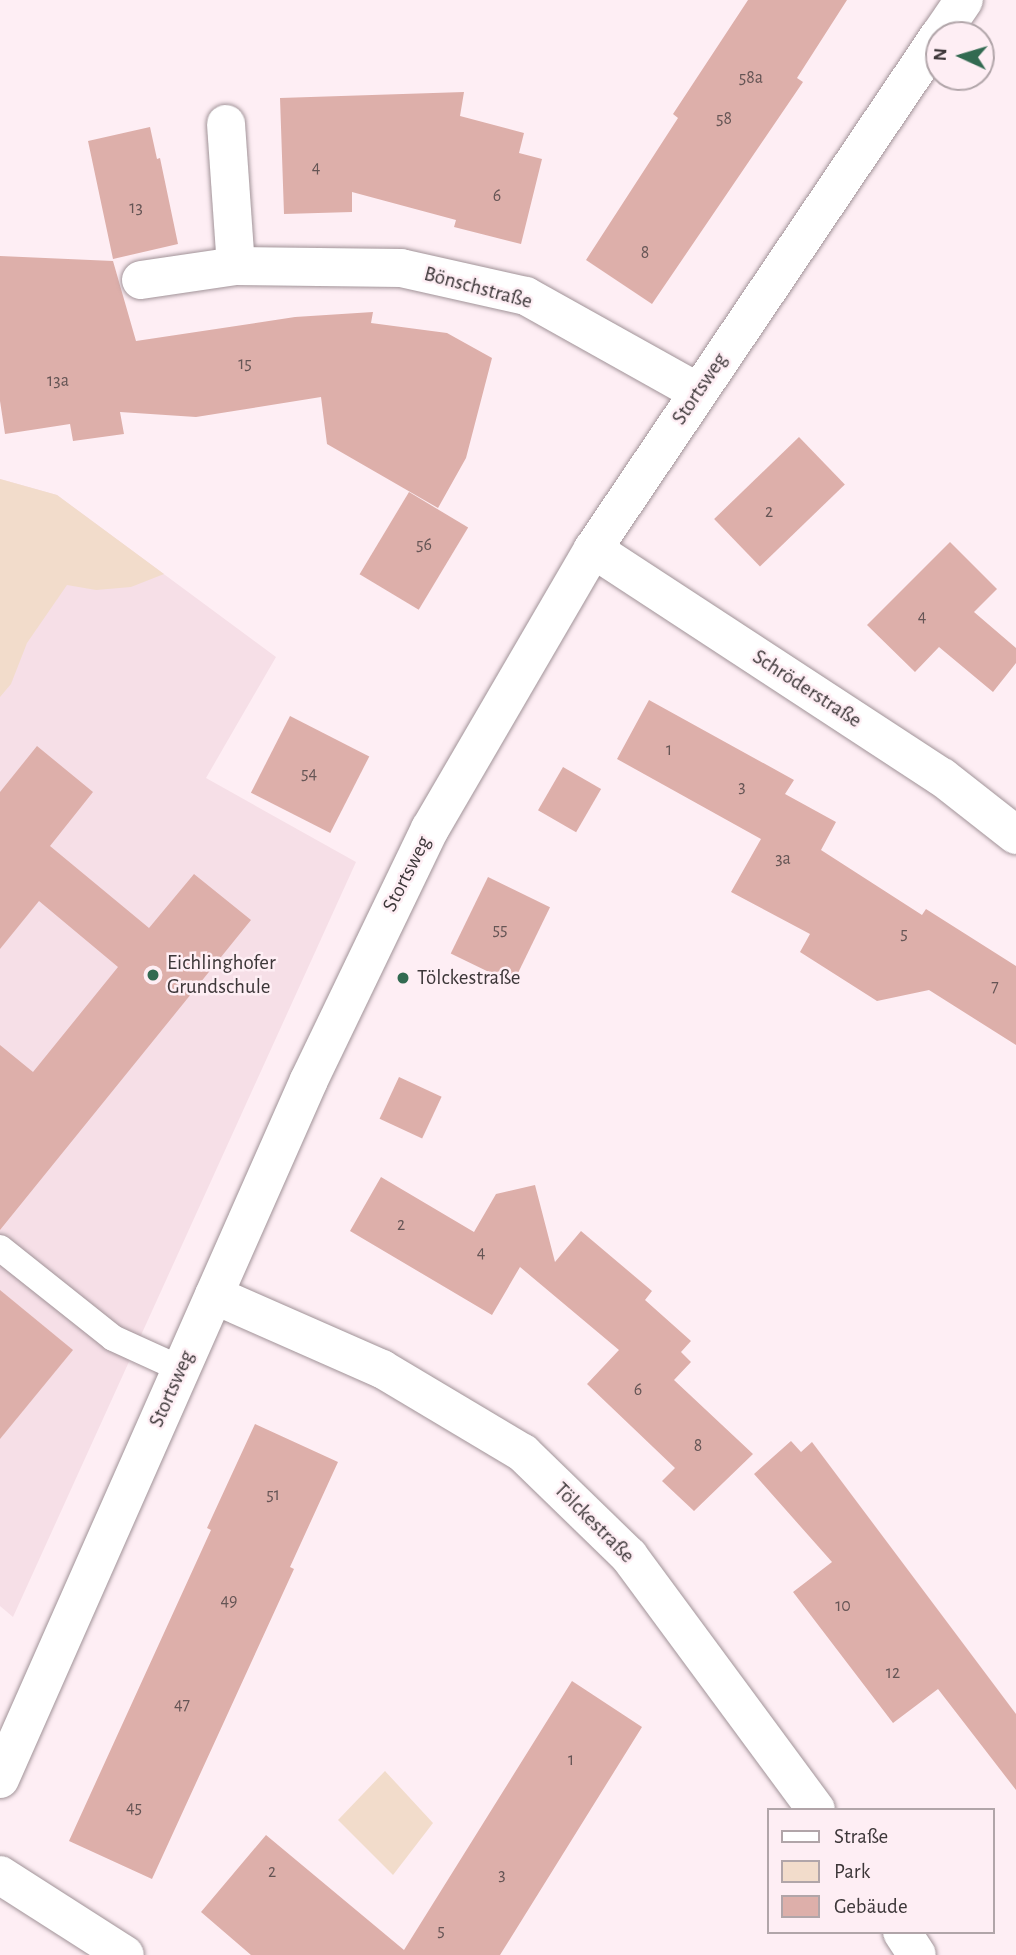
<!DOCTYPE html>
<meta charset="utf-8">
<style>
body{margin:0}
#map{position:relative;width:1016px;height:1955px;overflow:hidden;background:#feeef4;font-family:"Alegreya Sans",sans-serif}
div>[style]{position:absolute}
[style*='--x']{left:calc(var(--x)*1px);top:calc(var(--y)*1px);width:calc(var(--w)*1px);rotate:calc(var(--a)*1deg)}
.built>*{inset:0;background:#f6dfe7}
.green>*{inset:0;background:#f2dccb}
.building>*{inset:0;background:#ddafaa;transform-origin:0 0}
.roads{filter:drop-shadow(0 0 2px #a19398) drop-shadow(0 0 2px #a19398)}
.service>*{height:26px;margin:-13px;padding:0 13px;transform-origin:13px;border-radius:13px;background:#fff}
.minor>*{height:38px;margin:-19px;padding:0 19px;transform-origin:19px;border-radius:19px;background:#fff}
.dots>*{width:19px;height:19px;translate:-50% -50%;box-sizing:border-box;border:4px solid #feeef4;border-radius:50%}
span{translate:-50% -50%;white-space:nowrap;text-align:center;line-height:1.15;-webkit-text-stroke:5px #feeef4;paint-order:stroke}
.number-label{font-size:18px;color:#655555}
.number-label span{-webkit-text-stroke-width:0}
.street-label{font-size:21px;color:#3d3739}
.poi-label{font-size:21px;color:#3d3739}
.left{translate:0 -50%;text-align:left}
.legend{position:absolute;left:767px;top:1808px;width:228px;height:126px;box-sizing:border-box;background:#feeef4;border:2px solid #b1a5a9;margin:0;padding:9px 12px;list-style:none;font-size:21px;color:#3d3739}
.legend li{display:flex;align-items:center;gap:14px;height:35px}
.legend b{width:35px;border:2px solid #b1a5a9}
.north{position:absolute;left:925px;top:21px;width:70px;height:70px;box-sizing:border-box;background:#feeef4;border:2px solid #b1a5a9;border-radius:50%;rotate:274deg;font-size:19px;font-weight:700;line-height:28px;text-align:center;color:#3d3739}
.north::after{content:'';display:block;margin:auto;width:24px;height:32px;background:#326a51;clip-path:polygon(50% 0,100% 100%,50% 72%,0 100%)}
</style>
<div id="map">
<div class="built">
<i style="clip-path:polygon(0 479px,57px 495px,276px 657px,206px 778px,356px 862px,13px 1617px,0 1606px)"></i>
</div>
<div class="green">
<i style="clip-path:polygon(0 479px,57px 495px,164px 574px,131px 587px,96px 590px,67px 585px,27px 643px,11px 684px,0 697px)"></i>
<i style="clip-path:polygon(385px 1771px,433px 1823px,393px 1875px,338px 1820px)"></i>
</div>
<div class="building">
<i style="clip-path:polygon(748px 0,847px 0,797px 78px,803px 82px,652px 304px,586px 260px,678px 118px,673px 114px)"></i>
<i style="clip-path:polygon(464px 92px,460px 116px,524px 133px,519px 153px,542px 159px,521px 244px,454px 227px,456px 220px,352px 192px,352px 212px,284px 214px,280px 98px)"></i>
<i style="clip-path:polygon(150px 127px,157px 159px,160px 158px,178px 244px,113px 259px,88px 141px)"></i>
<i style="clip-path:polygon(0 256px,113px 261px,136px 341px,295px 317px,373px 312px,371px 323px,447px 333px,492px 358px,466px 458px,438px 508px,327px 444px,321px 397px,196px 417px,120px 412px,124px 434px,73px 441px,70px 424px,5px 434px,0 401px)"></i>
<i style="left:799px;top:437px;width:66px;height:118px;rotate:46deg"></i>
<i style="left:409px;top:492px;width:69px;height:96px;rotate:31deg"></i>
<i style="clip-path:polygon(950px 542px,997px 589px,974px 612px,1016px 648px,1016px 663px,993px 692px,939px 647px,915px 672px,867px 625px)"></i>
<i style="clip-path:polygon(649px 700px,794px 780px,785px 794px,836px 822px,821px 850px,922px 915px,926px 909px,1016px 966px,1016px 1045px,929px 990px,877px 1001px,800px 952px,810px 934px,731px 892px,761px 839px,617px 759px)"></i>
<i style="left:290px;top:716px;width:89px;height:86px;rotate:27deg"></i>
<i style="clip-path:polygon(37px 746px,93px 792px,50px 846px,149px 928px,194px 874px,251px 920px,0 1230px,0 1045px,33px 1072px,118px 967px,39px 901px,0 949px,0 792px)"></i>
<i style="left:563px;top:767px;width:44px;height:50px;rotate:30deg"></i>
<i style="left:488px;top:877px;width:69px;height:85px;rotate:26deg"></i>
<i style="left:399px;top:1077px;width:47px;height:46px;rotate:25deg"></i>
<i style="clip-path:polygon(381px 1177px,474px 1232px,496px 1194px,535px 1185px,555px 1262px,581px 1231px,652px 1291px,645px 1300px,691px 1341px,681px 1352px,691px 1362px,674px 1380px,753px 1454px,694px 1511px,662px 1481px,675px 1468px,587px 1384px,619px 1350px,520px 1267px,492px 1315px,350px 1231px)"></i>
<i style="clip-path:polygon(0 1290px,73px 1350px,0 1439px)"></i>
<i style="clip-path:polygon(255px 1424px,338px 1462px,290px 1567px,294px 1569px,152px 1879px,69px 1841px,211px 1530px,207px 1528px)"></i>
<i style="clip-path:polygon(791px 1441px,801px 1452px,812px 1442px,1016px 1714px,1016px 1790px,938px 1689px,893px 1723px,793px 1592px,832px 1562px,754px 1474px)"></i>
<i style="clip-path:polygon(572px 1681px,642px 1727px,500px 1955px,251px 1955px,201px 1912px,266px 1835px,404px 1950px)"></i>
</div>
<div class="roads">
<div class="service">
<i style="--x:0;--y:1248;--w:144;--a:38.5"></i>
<i style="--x:113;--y:1338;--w:75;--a:24.5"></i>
</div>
<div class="minor">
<i style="--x:940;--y:35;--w:42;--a:-55.6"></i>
<i style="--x:226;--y:124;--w:142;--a:86"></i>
<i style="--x:141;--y:280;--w:96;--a:-8.4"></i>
<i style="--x:236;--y:266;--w:165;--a:0.7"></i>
<i style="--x:401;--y:268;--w:128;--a:12.6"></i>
<i style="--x:526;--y:296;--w:197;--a:29.2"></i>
<i style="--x:593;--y:549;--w:417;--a:33.2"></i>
<i style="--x:942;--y:777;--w:94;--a:38.1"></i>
<i style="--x:214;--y:1295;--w:184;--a:23.8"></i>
<i style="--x:382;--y:1369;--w:164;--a:30.8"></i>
<i style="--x:523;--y:1453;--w:148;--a:44.2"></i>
<i style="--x:629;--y:1556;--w:315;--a:53.6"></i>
<i style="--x:0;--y:1779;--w:764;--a:-66.15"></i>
<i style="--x:309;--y:1080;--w:279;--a:-64.3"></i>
<i style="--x:430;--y:829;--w:324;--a:-59.8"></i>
<i style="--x:593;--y:549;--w:619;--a:-56"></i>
<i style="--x:0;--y:1875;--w:148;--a:32.6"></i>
<i style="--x:902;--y:1932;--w:27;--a:57"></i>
</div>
</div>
<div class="dots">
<i style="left:153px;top:975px;background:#326a51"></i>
<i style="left:403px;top:978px;background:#326a51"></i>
</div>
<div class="number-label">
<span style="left:751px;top:78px">58a</span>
<span style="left:724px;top:119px">58</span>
<span style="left:316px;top:168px">4</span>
<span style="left:497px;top:196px">6</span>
<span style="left:136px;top:208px">13</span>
<span style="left:645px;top:253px">8</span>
<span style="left:245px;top:364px">15</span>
<span style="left:58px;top:381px">13a</span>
<span style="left:769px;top:512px">2</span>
<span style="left:424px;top:545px">56</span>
<span style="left:922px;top:617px">4</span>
<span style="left:669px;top:750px">1</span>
<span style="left:309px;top:774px">54</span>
<span style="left:742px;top:787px">3</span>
<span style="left:783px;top:859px">3a</span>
<span style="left:500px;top:930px">55</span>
<span style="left:904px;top:934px">5</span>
<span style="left:995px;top:987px">7</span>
<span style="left:401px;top:1225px">2</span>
<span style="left:481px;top:1253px">4</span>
<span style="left:638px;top:1390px">6</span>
<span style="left:698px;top:1446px">8</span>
<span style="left:273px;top:1495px">51</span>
<span style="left:229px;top:1601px">49</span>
<span style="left:843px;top:1606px">10</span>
<span style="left:893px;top:1673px">12</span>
<span style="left:182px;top:1705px">47</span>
<span style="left:571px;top:1760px">1</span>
<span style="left:134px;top:1808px">45</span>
<span style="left:272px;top:1872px">2</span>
<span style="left:502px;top:1875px">3</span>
<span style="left:441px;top:1931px">5</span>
</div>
<div class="street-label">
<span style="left:478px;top:288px;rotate:15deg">Bönschstraße</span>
<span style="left:700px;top:389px;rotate:-56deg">Stortsweg</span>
<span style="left:807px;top:689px;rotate:33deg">Schröderstraße</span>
<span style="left:407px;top:874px;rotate:-63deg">Stortsweg</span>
<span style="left:172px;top:1389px;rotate:-66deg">Stortsweg</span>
<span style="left:594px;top:1523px;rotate:45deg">Tölckestraße</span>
</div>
<div class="poi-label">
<span class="left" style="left:167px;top:975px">Eichlinghofer<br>Grundschule</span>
<span class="left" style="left:417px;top:978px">Tölckestraße</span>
</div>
<ul class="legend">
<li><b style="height:9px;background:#fff"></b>Straße</li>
<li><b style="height:19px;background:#f2dccb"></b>Park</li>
<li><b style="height:19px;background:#ddafaa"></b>Gebäude</li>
</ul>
<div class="north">N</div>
</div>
